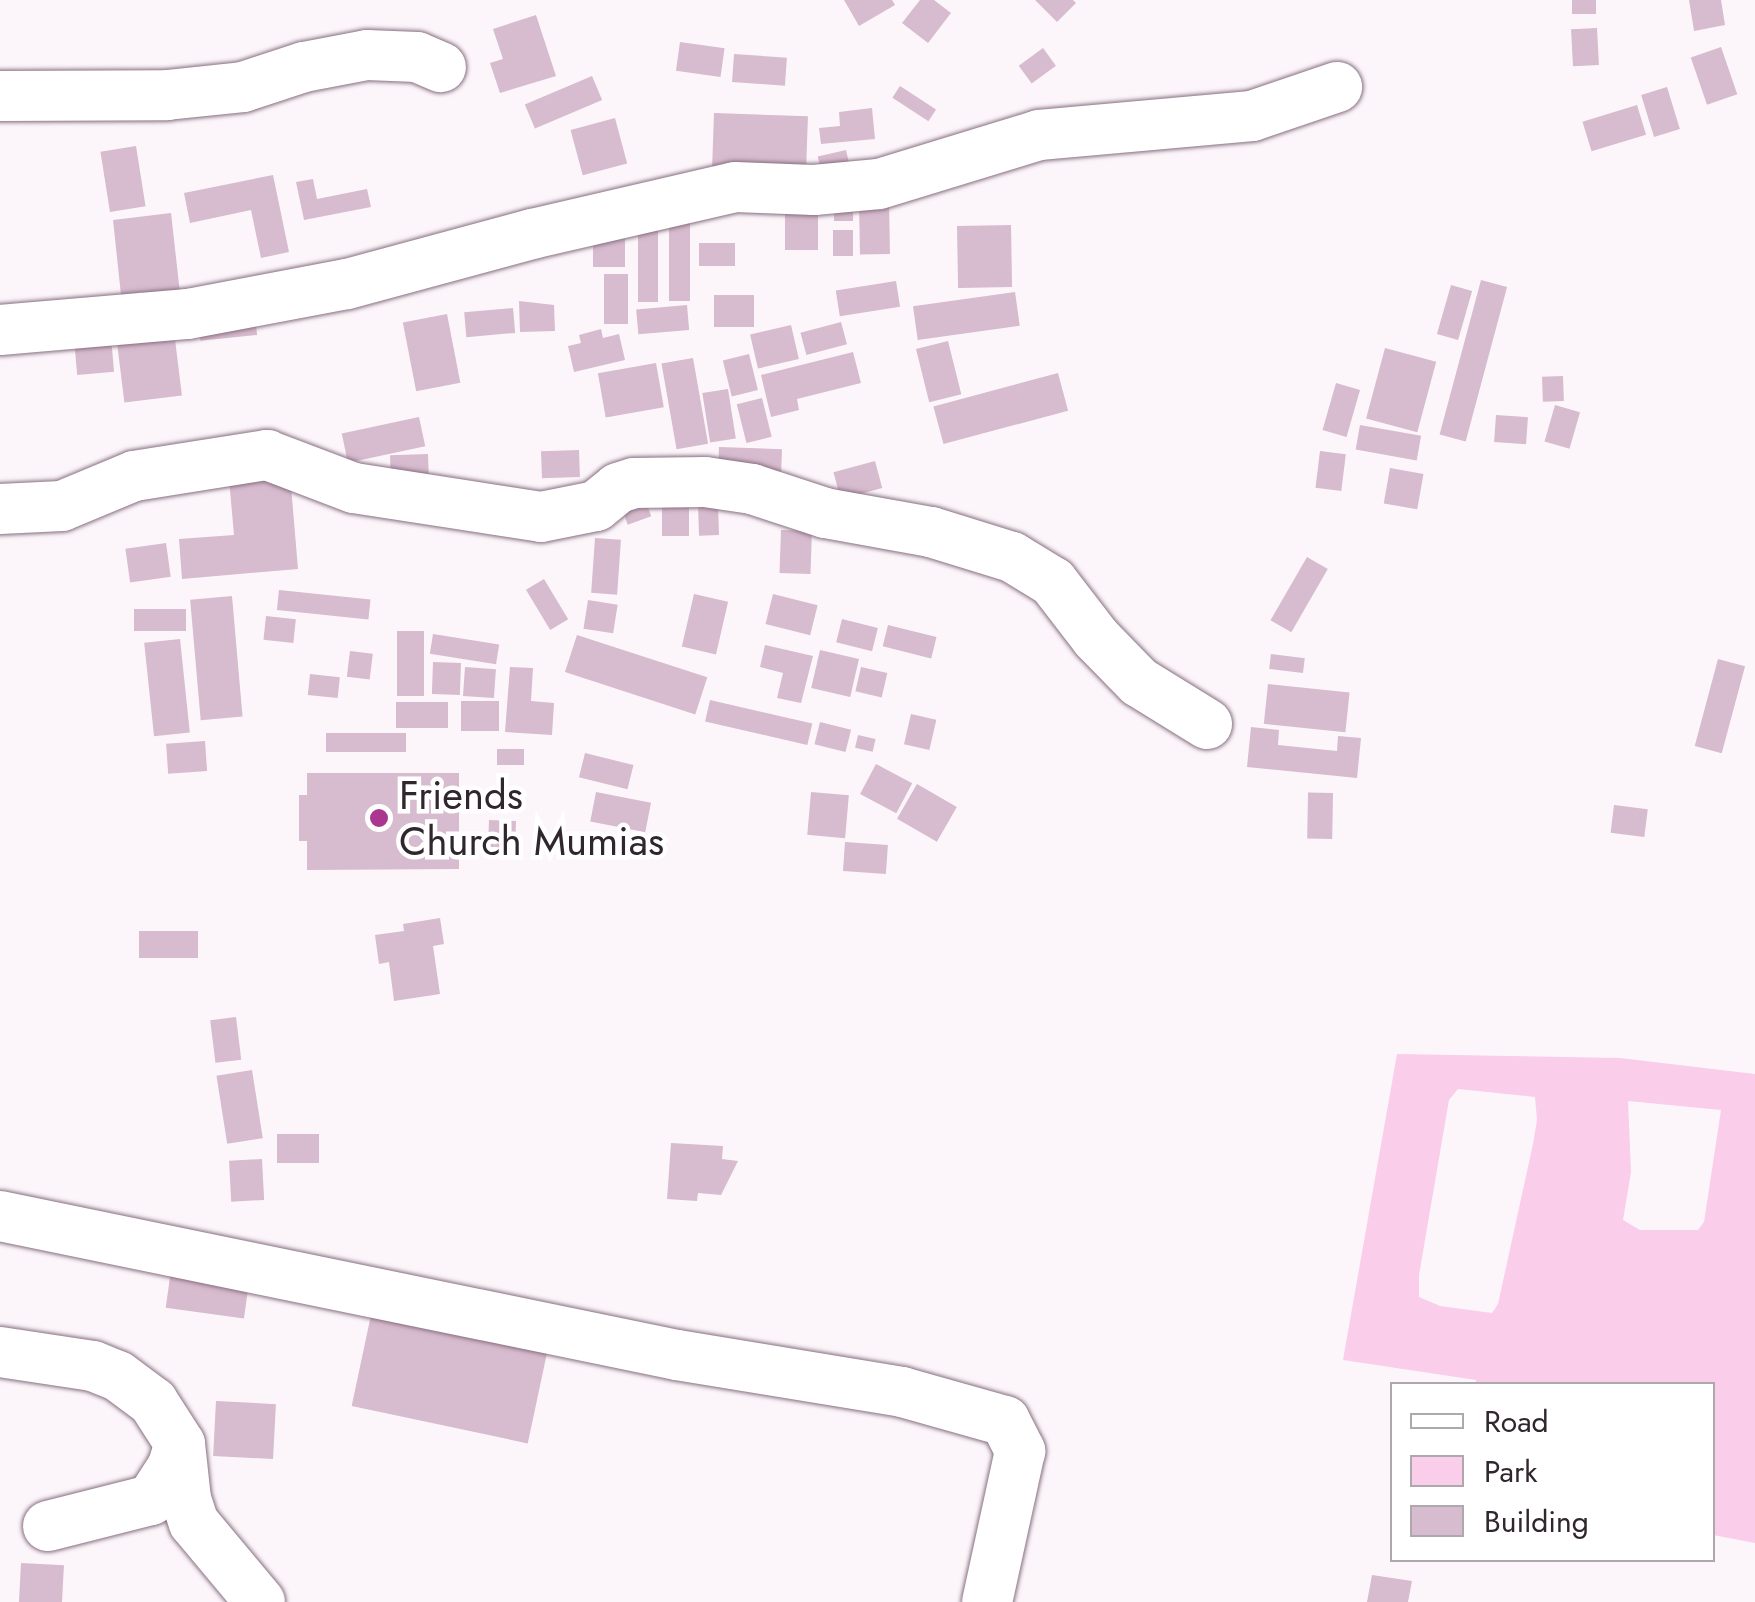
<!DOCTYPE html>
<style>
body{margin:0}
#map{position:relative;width:1755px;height:1602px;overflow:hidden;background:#fcf6fa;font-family:Jost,sans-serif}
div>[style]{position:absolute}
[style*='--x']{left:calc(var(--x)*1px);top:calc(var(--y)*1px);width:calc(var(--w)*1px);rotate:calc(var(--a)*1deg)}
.green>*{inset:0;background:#facdeb}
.building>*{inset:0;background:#d7bbce;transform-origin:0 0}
.roads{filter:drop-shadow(0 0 2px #886f80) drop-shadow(0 0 2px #886f80)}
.minor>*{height:50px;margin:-25px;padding:0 25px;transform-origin:25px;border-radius:25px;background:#fff}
.dots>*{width:28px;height:28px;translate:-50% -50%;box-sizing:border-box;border:5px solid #fff;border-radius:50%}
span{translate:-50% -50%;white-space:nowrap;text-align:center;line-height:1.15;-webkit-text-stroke:9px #fff;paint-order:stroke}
.poi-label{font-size:40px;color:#30262d}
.left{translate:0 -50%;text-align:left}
.legend{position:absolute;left:1390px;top:1382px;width:325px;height:180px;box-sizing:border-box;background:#fff;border:2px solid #aca8ab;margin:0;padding:12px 18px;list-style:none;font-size:30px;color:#30262d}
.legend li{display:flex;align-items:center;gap:20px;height:50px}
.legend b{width:50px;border:2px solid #aca8ab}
</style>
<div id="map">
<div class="green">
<i style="clip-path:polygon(evenodd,1397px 1054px,1620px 1058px,1755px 1074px,1755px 1543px,1713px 1535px,1712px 1384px,1476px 1384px,1476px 1380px,1343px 1360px,1397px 1054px,1458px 1089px,1535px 1097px,1537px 1120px,1533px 1144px,1498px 1304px,1492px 1313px,1440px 1306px,1419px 1297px,1419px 1275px,1449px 1100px,1458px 1089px,1397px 1054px,1628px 1101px,1721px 1110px,1704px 1222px,1698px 1230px,1640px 1230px,1623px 1220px,1631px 1172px,1628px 1101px)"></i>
</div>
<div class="building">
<i style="clip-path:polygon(844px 0,892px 0,895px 5px,859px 26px)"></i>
<i style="clip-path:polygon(920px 0,934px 0,951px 13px,928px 43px,902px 23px)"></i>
<i style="clip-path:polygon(1035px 0,1073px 0,1076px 3px,1057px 22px)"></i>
<i style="left:1572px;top:0;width:24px;height:14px"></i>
<i style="clip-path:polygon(1689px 0,1721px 0,1725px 25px,1694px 31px)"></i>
<i style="clip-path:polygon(536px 15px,556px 76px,500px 93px,490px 63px,503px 59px,493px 29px)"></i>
<i style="left:1597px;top:28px;width:37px;height:26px;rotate:87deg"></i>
<i style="left:680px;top:42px;width:45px;height:29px;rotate:8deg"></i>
<i style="left:1721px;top:47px;width:50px;height:32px;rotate:71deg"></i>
<i style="left:1043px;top:48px;width:22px;height:30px;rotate:54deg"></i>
<i style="left:734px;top:54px;width:53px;height:28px;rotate:4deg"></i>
<i style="left:592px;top:76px;width:26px;height:73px;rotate:67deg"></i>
<i style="left:900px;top:86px;width:43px;height:14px;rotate:33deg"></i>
<i style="left:1667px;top:87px;width:44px;height:27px;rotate:73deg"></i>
<i style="left:1637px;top:105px;width:31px;height:57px;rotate:73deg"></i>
<i style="clip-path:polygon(872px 108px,875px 139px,821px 144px,819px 128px,840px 126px,839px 112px)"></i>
<i style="left:714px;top:113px;width:94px;height:56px;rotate:2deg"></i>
<i style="left:615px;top:118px;width:47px;height:46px;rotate:75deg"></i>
<i style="left:136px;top:146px;width:61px;height:36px;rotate:81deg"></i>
<i style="left:846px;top:150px;width:17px;height:29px;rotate:77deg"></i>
<i style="clip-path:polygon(273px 175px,289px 252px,261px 258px,251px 210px,190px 223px,184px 193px)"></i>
<i style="clip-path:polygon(313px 179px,317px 199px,367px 189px,371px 207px,304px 220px,296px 182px)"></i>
<i style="left:889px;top:199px;width:55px;height:30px;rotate:89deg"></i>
<i style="left:853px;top:204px;width:17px;height:19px;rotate:90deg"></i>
<i style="left:818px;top:205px;width:45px;height:33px;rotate:90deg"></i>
<i style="clip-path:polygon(171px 213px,181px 302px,144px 307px,142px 292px,121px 295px,113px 220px)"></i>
<i style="left:669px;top:217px;width:21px;height:84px"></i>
<i style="left:1011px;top:225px;width:62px;height:54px;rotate:89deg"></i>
<i style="left:638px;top:227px;width:20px;height:75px"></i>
<i style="left:833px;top:230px;width:20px;height:26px"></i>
<i style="left:593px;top:235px;width:32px;height:32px"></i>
<i style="left:699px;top:243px;width:36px;height:23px"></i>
<i style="left:604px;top:274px;width:24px;height:50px"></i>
<i style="left:1481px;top:280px;width:27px;height:160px;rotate:15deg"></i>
<i style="left:896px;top:281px;width:26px;height:61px;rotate:81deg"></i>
<i style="left:1451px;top:285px;width:22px;height:51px;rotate:16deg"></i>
<i style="left:1015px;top:292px;width:34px;height:103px;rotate:82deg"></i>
<i style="left:714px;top:295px;width:40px;height:32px"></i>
<i style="clip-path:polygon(519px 301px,554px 305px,555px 331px,520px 332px)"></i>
<i style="left:687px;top:305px;width:25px;height:51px;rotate:85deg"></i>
<i style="left:513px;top:308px;width:25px;height:49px;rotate:85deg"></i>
<i style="left:447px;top:314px;width:70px;height:45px;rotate:79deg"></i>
<i style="left:255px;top:315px;width:20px;height:57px;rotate:84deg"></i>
<i style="left:841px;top:322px;width:23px;height:42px;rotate:75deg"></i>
<i style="left:791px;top:325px;width:35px;height:42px;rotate:77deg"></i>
<i style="clip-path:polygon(601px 329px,603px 338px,619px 334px,625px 360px,574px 372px,568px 346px,581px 343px,579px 335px)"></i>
<i style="left:174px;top:331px;width:65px;height:58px;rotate:83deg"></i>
<i style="left:111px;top:337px;width:35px;height:37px;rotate:85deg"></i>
<i style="left:948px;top:341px;width:55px;height:33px;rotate:76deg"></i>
<i style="left:1385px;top:348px;width:53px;height:73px;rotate:15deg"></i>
<i style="clip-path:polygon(853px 352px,861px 383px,797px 399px,799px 410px,771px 417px,761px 375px)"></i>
<i style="left:749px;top:354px;width:37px;height:27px;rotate:76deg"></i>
<i style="left:693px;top:358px;width:87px;height:32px;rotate:80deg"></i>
<i style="left:656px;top:363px;width:45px;height:59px;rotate:80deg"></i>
<i style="left:1058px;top:373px;width:39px;height:129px;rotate:75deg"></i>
<i style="left:1563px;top:376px;width:25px;height:21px;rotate:88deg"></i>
<i style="left:1336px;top:383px;width:25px;height:49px;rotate:16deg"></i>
<i style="left:728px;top:389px;width:50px;height:26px;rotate:81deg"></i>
<i style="left:762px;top:398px;width:40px;height:26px;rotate:76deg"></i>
<i style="left:1555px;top:405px;width:26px;height:38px;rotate:16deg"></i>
<i style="left:1496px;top:415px;width:32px;height:27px;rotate:4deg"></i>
<i style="left:419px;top:417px;width:30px;height:79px;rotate:78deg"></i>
<i style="left:1360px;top:425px;width:62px;height:25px;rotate:10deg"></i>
<i style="left:719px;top:447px;width:63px;height:25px;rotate:2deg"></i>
<i style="left:579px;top:450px;width:27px;height:38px;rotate:88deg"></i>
<i style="left:1320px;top:451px;width:26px;height:37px;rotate:7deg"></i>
<i style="left:428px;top:454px;width:28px;height:38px;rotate:88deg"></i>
<i style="left:875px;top:461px;width:28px;height:43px;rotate:75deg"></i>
<i style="left:1390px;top:468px;width:34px;height:36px;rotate:10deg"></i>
<i style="clip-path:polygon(290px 474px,298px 569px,182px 579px,179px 539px,234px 535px,229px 479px)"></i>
<i style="left:641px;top:488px;width:30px;height:25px;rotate:70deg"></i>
<i style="left:662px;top:499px;width:27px;height:37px"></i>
<i style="left:718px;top:505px;width:30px;height:20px;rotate:88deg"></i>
<i style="left:781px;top:530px;width:31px;height:43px;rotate:2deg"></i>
<i style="left:595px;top:538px;width:26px;height:55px;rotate:4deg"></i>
<i style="left:166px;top:543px;width:34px;height:41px;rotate:82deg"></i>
<i style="left:1307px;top:557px;width:24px;height:73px;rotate:30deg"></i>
<i style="left:544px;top:579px;width:47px;height:21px;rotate:59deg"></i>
<i style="left:279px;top:590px;width:92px;height:20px;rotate:6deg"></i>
<i style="left:694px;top:594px;width:35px;height:54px;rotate:13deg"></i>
<i style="left:773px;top:594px;width:46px;height:31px;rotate:14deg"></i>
<i style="left:232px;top:596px;width:121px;height:42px;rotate:85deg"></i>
<i style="left:588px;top:600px;width:30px;height:29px;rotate:9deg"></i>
<i style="left:186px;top:609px;width:22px;height:52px;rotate:90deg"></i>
<i style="left:266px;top:616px;width:30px;height:24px;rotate:6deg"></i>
<i style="left:842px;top:619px;width:37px;height:24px;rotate:14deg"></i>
<i style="left:888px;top:625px;width:50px;height:22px;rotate:14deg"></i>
<i style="left:397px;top:631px;width:27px;height:65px"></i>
<i style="left:433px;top:634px;width:67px;height:20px;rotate:9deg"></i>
<i style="left:577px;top:635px;width:137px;height:39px;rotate:18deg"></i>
<i style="left:180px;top:639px;width:94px;height:36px;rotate:84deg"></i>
<i style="clip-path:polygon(765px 645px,813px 656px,801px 703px,777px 698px,783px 673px,760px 667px)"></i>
<i style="left:820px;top:650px;width:40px;height:39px;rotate:13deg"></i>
<i style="left:350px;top:651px;width:23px;height:26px;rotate:7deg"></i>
<i style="left:1271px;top:654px;width:34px;height:15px;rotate:7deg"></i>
<i style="left:1718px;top:659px;width:28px;height:90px;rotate:15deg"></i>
<i style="left:433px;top:662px;width:28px;height:32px;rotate:2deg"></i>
<i style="left:465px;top:667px;width:31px;height:29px;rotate:4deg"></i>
<i style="clip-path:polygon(510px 667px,533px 668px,531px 701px,554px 703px,552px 735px,505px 732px)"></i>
<i style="left:861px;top:667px;width:27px;height:25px;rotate:13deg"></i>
<i style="left:310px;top:674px;width:30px;height:21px;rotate:6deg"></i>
<i style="left:1268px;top:684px;width:82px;height:40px;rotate:6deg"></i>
<i style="left:710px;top:700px;width:105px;height:22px;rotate:13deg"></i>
<i style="left:461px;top:701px;width:38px;height:30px"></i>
<i style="left:396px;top:702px;width:52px;height:26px"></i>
<i style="left:911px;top:714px;width:26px;height:31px;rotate:13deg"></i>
<i style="left:820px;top:722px;width:32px;height:23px;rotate:14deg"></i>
<i style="clip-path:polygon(1251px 727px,1279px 730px,1278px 745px,1337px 751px,1338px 736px,1361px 738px,1357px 778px,1247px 767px)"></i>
<i style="left:326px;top:733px;width:80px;height:19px"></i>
<i style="left:858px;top:735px;width:18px;height:13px;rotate:13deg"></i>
<i style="left:205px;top:741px;width:30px;height:39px;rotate:86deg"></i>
<i style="left:497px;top:749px;width:27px;height:16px"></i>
<i style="left:585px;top:753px;width:50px;height:25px;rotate:14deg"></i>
<i style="left:876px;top:764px;width:41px;height:34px;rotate:28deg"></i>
<i style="clip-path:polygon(307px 773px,459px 773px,459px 869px,307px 870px,307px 841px,299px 841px,299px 795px,307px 795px)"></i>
<i style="left:917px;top:784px;width:46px;height:40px;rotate:30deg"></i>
<i style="left:596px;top:792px;width:56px;height:30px;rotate:11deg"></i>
<i style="left:811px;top:792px;width:38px;height:43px;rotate:5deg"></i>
<i style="left:1333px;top:793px;width:46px;height:25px;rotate:91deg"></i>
<i style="left:1614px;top:805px;width:34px;height:28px;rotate:7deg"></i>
<i style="left:489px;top:820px;width:27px;height:27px;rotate:2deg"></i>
<i style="left:845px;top:842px;width:43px;height:29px;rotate:4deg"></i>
<i style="clip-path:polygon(440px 918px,444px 944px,433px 946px,440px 994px,394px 1001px,389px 962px,379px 964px,375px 935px,404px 931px,403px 924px)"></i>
<i style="left:139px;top:931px;width:59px;height:27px"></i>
<i style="left:236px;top:1017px;width:43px;height:26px;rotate:83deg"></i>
<i style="left:252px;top:1070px;width:69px;height:36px;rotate:81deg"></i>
<i style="left:277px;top:1134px;width:42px;height:29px"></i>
<i style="clip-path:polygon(671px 1143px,723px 1146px,722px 1159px,738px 1161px,721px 1195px,698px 1193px,697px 1201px,667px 1199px)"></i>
<i style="left:262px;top:1159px;width:41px;height:33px;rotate:87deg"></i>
<i style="left:171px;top:1270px;width:79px;height:38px;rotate:8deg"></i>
<i style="left:371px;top:1315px;width:180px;height:93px;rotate:12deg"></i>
<i style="left:216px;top:1401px;width:60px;height:55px;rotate:3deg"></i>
<i style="left:21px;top:1563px;width:43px;height:39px;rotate:3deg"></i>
<i style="clip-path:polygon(1372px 1575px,1412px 1581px,1408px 1602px,1367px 1602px)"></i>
</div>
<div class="roads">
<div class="minor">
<i style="--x:0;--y:96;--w:167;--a:-0.3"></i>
<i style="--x:167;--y:95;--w:76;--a:-6"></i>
<i style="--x:243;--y:87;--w:64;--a:-18.2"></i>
<i style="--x:304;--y:67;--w:64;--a:-10.8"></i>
<i style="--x:367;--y:55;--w:50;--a:2.3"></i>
<i style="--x:417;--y:57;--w:26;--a:23"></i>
<i style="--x:0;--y:330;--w:189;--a:-4.9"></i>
<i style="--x:188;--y:314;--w:162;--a:-10.7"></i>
<i style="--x:347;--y:284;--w:192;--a:-15.1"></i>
<i style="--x:532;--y:234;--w:208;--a:-13"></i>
<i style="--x:735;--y:187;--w:79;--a:2.2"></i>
<i style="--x:814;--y:190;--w:65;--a:-5.3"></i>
<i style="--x:879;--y:184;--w:167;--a:-17"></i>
<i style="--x:1039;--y:135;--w:214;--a:-5.1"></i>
<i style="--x:1252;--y:116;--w:90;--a:-18.8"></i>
<i style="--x:0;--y:509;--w:62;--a:-2.8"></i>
<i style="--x:62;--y:506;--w:78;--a:-22.6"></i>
<i style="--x:134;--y:476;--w:135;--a:-9"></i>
<i style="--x:267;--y:455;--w:93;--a:20.8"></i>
<i style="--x:354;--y:488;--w:189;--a:8.8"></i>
<i style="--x:541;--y:517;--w:56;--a:-11.3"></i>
<i style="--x:596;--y:506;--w:28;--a:-39"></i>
<i style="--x:618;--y:488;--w:17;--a:-17"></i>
<i style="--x:634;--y:483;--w:71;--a:-0.8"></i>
<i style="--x:705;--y:482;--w:48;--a:8.5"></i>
<i style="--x:752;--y:489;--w:77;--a:18.2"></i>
<i style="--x:825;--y:513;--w:108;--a:10.2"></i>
<i style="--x:931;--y:532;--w:85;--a:17.2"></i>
<i style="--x:1012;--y:557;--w:48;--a:31.4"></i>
<i style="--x:1053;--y:582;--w:71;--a:52.5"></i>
<i style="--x:1096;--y:638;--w:62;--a:45.7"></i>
<i style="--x:1139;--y:682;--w:80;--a:31.7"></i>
<i style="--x:0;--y:1216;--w:691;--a:11.6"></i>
<i style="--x:677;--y:1355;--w:228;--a:9.3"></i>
<i style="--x:902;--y:1392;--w:107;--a:15.7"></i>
<i style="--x:1005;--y:1421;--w:34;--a:63"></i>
<i style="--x:1020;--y:1451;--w:155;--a:102.3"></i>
<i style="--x:0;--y:1352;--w:94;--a:8.6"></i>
<i style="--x:93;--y:1366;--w:27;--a:22"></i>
<i style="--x:118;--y:1376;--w:44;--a:36.6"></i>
<i style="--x:153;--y:1402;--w:50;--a:57.3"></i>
<i style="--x:180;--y:1444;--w:55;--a:83.8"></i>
<i style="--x:186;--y:1499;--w:25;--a:72"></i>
<i style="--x:194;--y:1523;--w:103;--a:50.1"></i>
<i style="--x:48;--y:1526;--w:106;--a:-14.2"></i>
<i style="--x:151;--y:1500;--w:38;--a:-57"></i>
<i style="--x:172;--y:1468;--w:25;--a:-72"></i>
</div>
</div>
<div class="dots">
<i style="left:379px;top:818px;background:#aa368f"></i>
</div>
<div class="poi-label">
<span class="left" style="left:399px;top:818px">Friends<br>Church Mumias</span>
</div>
<ul class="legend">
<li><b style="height:12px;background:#fff"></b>Road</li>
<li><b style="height:28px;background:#facdeb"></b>Park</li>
<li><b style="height:28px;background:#d7bbce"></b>Building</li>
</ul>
</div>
